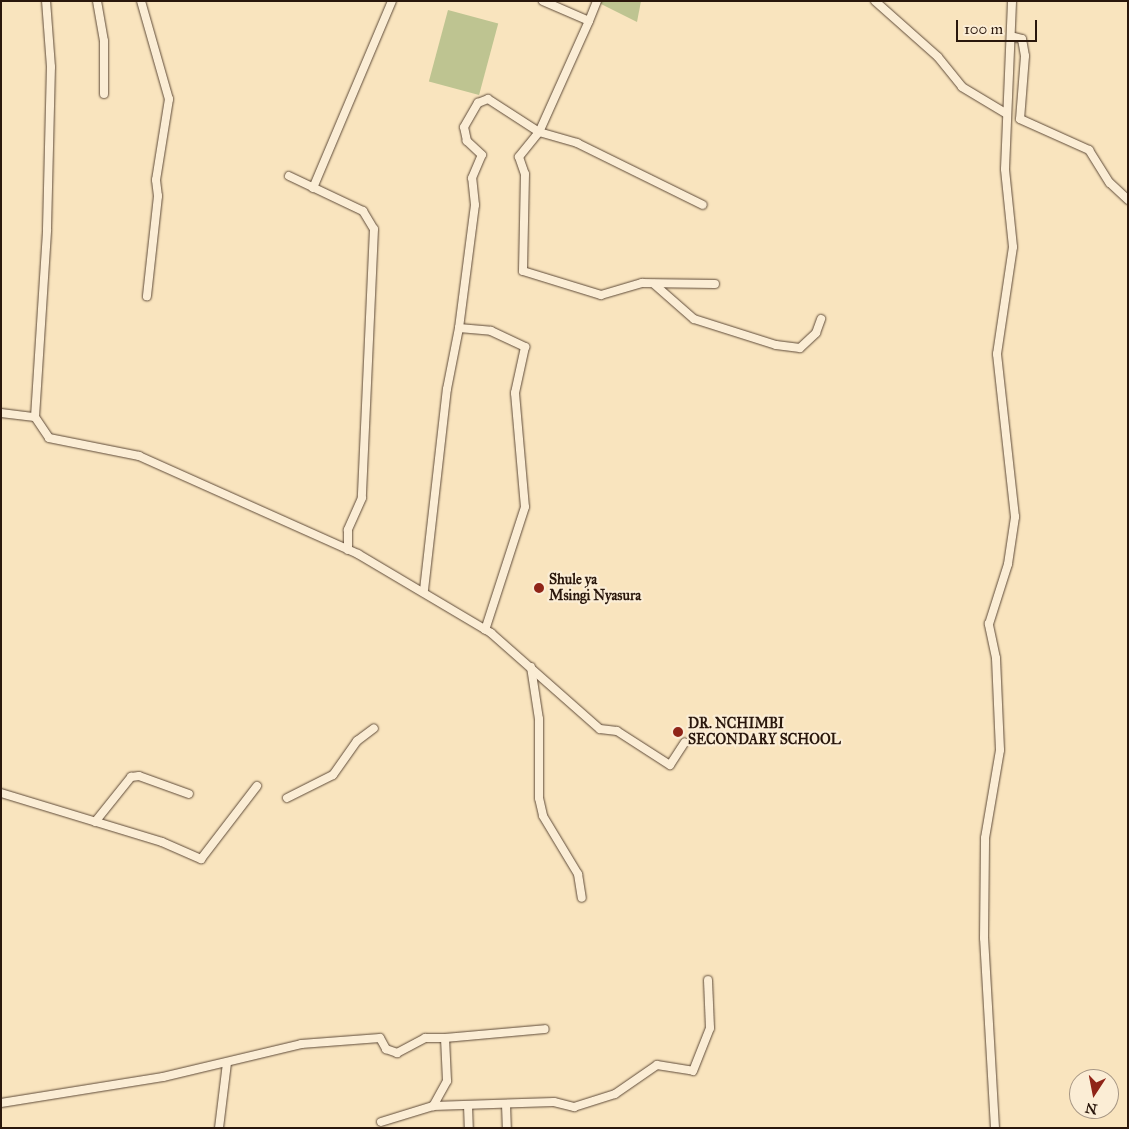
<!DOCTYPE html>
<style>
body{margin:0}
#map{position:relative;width:1129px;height:1129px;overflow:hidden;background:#f9e4be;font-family:"IM FELL Great Primer",serif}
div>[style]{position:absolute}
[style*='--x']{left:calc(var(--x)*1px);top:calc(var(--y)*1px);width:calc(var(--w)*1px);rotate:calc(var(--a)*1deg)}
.green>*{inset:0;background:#bec491;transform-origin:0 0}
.roads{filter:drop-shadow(0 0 1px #5e4a38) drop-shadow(0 0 1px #5e4a38)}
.minor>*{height:8px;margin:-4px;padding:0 4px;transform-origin:4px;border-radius:4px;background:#fbedd5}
.dots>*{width:14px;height:14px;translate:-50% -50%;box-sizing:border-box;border:2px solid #fbedd5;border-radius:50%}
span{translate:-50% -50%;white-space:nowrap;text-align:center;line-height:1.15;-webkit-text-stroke:4.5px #fbedd5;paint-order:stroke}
.poi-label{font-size:14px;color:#2a170c;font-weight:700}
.left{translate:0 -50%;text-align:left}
.frame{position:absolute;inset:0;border:2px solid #2a170c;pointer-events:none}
.north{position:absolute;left:1069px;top:1069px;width:50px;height:50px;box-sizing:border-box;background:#fbedd5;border:1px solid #a79785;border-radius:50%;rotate:191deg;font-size:14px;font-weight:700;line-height:20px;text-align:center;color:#2a170c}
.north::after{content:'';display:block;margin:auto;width:18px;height:22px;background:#8f2418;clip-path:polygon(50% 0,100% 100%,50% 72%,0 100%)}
.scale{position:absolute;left:956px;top:20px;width:81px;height:22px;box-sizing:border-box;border:2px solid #2a170c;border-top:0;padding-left:6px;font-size:15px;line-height:18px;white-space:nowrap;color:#2a170c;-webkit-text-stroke:4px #fbedd5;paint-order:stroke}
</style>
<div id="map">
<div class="green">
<i style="clip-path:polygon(641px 1px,637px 22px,597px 2px,597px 1px)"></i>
<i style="left:448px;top:10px;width:52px;height:74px;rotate:15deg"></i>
</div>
<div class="roads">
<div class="minor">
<i style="--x:97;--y:1;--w:41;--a:80.1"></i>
<i style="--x:104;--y:41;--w:53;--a:90"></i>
<i style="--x:141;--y:1;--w:102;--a:74.1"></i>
<i style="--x:169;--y:99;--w:82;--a:99.1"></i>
<i style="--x:156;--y:180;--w:16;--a:83"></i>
<i style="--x:158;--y:196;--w:101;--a:96.3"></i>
<i style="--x:543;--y:1;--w:50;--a:23.5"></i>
<i style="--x:589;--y:21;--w:22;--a:-68"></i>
<i style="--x:875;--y:1;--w:84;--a:41.6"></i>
<i style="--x:938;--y:57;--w:38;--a:51"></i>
<i style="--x:962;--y:87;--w:52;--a:31"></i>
<i style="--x:589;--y:21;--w:122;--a:114.2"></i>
<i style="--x:539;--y:132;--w:32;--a:129"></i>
<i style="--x:519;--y:157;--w:18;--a:71"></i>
<i style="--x:525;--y:174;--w:97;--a:91.2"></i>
<i style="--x:523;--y:271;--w:82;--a:17.1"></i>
<i style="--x:601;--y:295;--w:43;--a:-16.3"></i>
<i style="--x:642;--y:283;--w:73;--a:0.8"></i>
<i style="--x:1014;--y:37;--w:8;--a:14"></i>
<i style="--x:1022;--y:39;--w:17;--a:80"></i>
<i style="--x:1025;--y:56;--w:63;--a:94.5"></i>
<i style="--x:1020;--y:119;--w:76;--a:24.2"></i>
<i style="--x:1089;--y:150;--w:39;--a:58"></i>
<i style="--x:1110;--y:183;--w:25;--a:43"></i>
<i style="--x:289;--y:176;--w:82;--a:25.3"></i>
<i style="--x:363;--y:211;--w:21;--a:59"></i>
<i style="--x:374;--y:229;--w:269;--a:92.6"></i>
<i style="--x:362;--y:498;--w:35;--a:114"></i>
<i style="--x:348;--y:530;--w:20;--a:90"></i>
<i style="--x:313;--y:188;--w:203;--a:-67.1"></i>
<i style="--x:654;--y:284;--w:53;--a:41.2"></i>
<i style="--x:694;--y:319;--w:86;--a:17.6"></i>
<i style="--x:776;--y:345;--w:24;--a:7"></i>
<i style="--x:800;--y:348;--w:22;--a:-43"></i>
<i style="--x:816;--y:333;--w:15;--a:-70"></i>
<i style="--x:459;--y:328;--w:124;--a:-82.6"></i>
<i style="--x:475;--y:205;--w:27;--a:-96"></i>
<i style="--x:472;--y:178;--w:25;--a:-67"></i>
<i style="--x:482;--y:155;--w:21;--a:-137"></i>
<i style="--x:467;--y:141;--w:14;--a:-102"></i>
<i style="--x:464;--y:127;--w:28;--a:-60"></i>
<i style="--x:478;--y:103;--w:11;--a:-22"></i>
<i style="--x:488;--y:99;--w:61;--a:32.9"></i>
<i style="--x:539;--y:132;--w:40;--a:16"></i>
<i style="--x:577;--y:143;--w:140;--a:26.2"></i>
<i style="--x:1;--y:413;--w:34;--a:7"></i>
<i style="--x:35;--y:417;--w:25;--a:56"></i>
<i style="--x:49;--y:438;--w:92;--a:11.3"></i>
<i style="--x:139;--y:456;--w:240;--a:24.1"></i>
<i style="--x:358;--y:554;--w:155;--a:30.7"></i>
<i style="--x:491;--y:633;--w:145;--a:41.4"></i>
<i style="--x:600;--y:729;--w:17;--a:7"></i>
<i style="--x:617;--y:731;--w:63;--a:32.7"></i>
<i style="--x:670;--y:765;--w:27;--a:-57"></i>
<i style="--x:35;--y:417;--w:188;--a:-86.3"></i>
<i style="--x:47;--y:229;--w:162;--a:-88.6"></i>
<i style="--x:51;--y:67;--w:66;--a:-94.3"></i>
<i style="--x:424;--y:590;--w:202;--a:-83.5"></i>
<i style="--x:447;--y:389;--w:62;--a:-78.9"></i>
<i style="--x:459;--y:328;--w:32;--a:5"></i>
<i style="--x:491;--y:331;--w:38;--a:25"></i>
<i style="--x:525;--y:347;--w:47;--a:102.3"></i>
<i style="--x:515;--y:393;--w:114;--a:85"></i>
<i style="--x:525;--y:507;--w:129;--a:108"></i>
<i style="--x:531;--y:667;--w:53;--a:81.3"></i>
<i style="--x:539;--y:719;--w:79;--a:90"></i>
<i style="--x:539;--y:798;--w:18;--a:77"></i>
<i style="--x:543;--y:816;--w:68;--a:58.9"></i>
<i style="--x:578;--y:874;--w:24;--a:81"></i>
<i style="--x:1;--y:793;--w:168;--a:16.9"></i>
<i style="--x:162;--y:842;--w:43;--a:23.6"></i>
<i style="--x:201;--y:859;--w:92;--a:-52.5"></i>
<i style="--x:287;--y:798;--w:51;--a:-26.6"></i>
<i style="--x:333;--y:775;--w:42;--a:-54.8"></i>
<i style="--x:357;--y:741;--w:21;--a:-37"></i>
<i style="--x:95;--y:822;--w:58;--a:-51.3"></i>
<i style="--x:131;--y:777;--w:8;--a:-7"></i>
<i style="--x:139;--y:776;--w:53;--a:19.8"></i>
<i style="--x:445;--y:1038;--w:100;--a:-5.1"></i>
<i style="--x:1;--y:1103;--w:164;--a:-9.1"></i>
<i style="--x:163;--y:1077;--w:142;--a:-13.4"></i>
<i style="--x:301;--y:1044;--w:79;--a:-4.3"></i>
<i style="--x:380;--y:1038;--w:13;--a:61"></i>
<i style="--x:386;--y:1049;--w:12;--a:20"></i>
<i style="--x:397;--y:1053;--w:32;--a:-28"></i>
<i style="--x:425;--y:1038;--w:20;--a:0"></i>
<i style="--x:445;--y:1038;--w:43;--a:87.3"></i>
<i style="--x:447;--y:1081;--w:29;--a:119"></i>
<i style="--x:506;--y:1104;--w:24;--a:88"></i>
<i style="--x:468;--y:1105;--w:23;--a:88"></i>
<i style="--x:381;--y:1122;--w:54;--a:-17.1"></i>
<i style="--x:433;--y:1106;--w:121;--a:-1.9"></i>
<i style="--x:554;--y:1102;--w:21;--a:14"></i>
<i style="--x:574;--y:1107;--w:43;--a:-17.6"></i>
<i style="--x:615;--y:1094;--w:51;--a:-34.6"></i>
<i style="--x:657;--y:1065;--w:36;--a:9"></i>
<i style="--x:693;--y:1071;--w:46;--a:-68.4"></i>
<i style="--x:710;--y:1028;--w:48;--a:-92.4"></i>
<i style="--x:219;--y:1128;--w:65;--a:-83"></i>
<i style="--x:995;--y:1128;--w:190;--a:-93.3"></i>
<i style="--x:984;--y:938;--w:100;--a:-89.4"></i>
<i style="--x:985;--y:838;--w:89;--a:-80.3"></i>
<i style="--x:1000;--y:750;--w:92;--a:-92.5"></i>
<i style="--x:996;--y:658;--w:35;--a:-102"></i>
<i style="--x:989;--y:624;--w:63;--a:-72.4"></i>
<i style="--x:1008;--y:564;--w:48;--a:-81.5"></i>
<i style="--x:1015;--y:517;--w:164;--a:-96.3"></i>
<i style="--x:997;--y:354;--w:108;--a:-81.5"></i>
<i style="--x:1013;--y:247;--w:78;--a:-95.9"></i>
<i style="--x:1005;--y:169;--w:168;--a:-87.6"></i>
</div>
</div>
<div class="dots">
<i style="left:539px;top:588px;background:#8f2418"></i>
<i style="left:678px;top:732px;background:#8f2418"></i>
</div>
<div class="poi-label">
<span class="left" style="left:549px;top:588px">Shule ya<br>Msingi Nyasura</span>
<span class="left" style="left:688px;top:732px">DR. NCHIMBI<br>SECONDARY SCHOOL</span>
</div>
<div class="frame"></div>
<div class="north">N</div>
<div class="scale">100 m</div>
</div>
